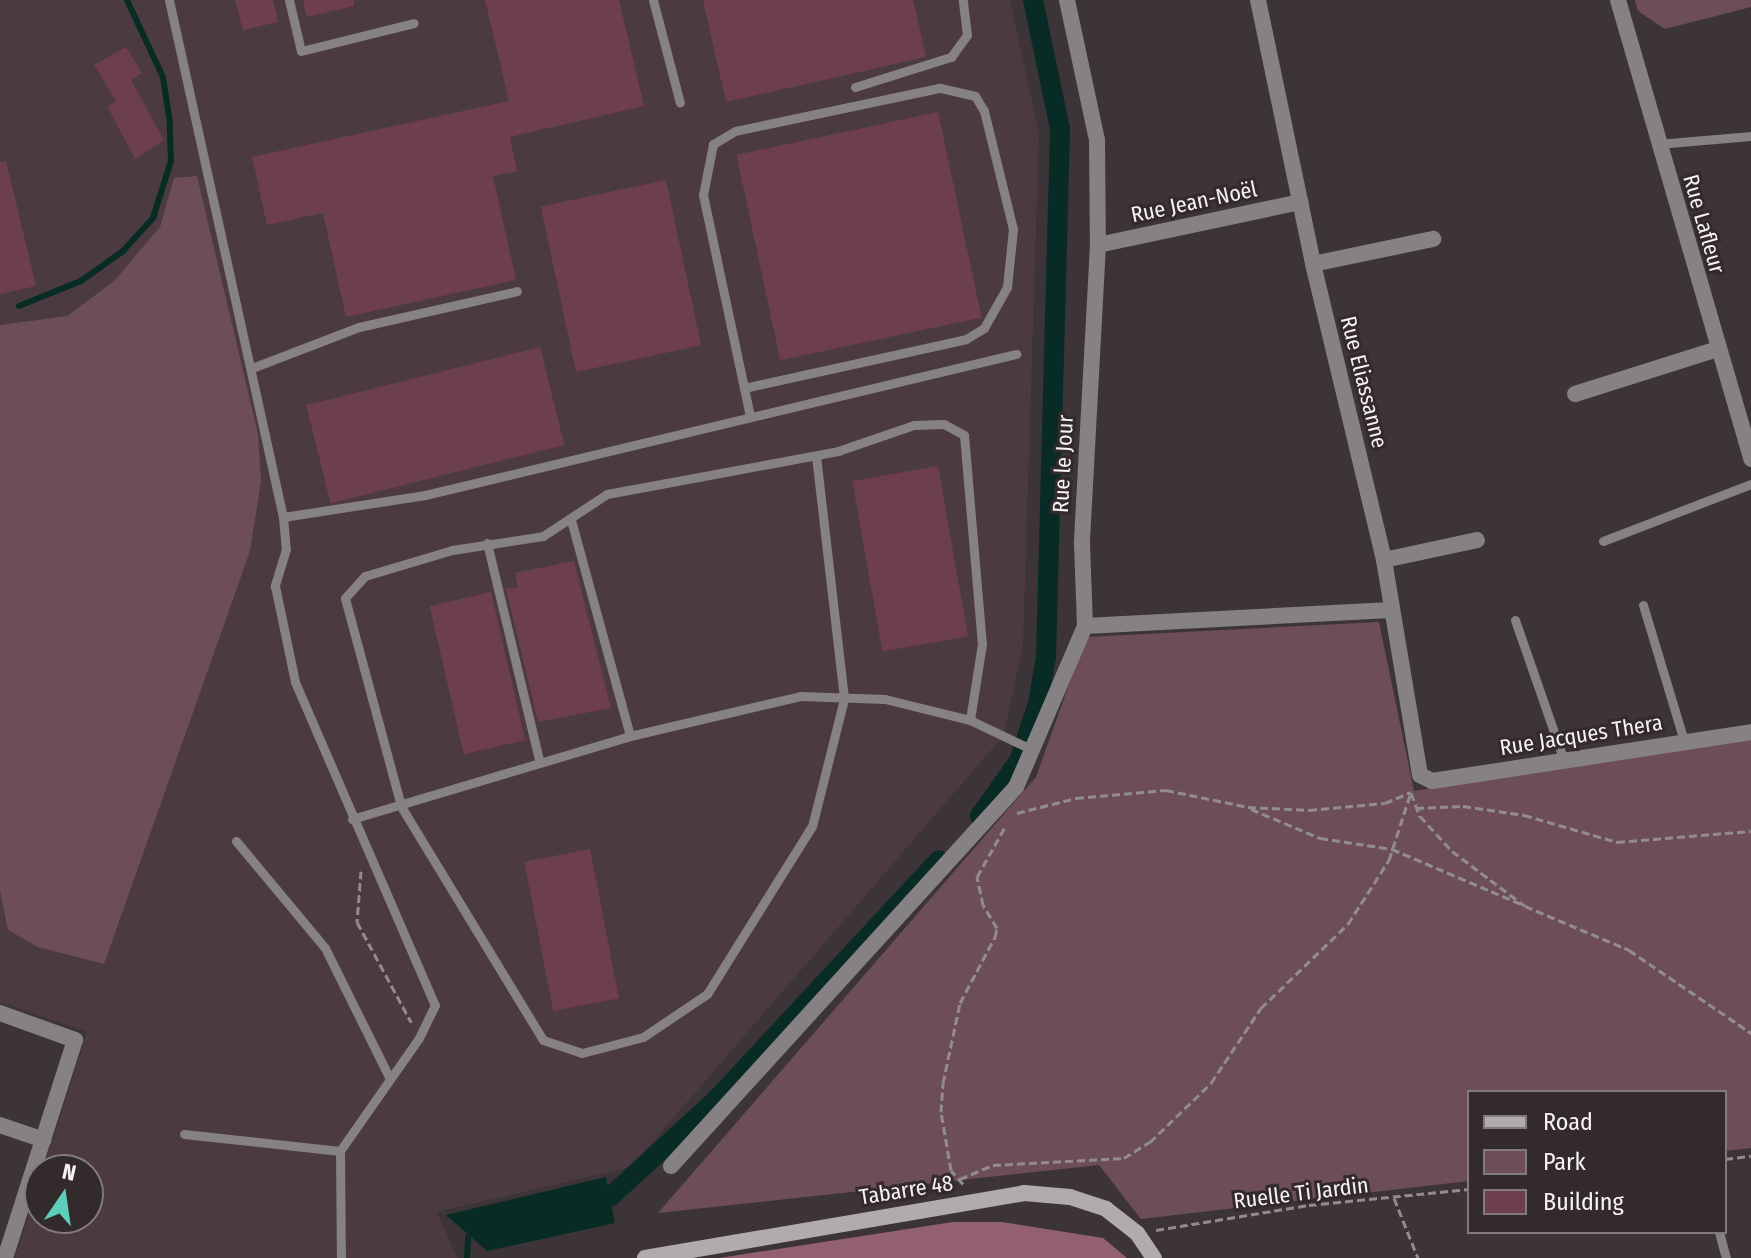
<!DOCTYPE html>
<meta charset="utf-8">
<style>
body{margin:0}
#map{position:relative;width:1751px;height:1258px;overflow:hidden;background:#3d3437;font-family:"Fira Sans Condensed",sans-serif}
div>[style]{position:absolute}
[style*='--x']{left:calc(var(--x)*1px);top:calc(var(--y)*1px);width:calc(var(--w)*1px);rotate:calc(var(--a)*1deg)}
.built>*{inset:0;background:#4b3b40}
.green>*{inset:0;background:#6d4e58}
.forest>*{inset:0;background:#926070}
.water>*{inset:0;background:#082b25}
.stream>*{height:6px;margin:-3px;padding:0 3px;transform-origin:3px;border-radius:3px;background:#082b25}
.canal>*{height:20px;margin:-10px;padding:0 10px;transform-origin:10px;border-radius:10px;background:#082b25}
.building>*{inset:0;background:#6d3e4e;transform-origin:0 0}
.path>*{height:3px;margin-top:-1.5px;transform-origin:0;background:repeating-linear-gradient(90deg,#938c8e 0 8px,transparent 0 12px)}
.lane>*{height:9px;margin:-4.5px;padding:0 4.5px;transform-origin:4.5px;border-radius:4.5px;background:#868182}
.street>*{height:16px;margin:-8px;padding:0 8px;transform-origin:8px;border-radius:8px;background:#868182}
.secondary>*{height:16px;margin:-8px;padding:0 8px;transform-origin:8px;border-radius:8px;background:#b2abad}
span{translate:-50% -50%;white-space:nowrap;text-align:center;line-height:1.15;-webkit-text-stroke:6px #332a2c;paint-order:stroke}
.street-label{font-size:22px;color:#f8f2f3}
.legend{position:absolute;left:1467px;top:1090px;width:260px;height:144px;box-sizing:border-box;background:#332a2c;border:2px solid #827a7c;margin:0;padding:10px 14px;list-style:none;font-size:24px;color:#f8f2f3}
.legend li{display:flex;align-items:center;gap:16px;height:40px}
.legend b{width:40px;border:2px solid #827a7c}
.north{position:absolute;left:24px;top:1154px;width:80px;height:80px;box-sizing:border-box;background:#332a2c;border:2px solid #827a7c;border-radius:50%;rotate:13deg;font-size:22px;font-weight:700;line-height:32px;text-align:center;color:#f8f2f3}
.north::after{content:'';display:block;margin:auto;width:28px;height:36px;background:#5dceb9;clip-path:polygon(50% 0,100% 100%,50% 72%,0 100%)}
</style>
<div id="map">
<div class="built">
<i style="clip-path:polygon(0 0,1010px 0,1039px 134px,1023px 644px,1004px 735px,631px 1167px,437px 1212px,457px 1258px,15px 1258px,40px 1180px,40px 1218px,88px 1218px,88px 1170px,43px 1170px,87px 1032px,0 1002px,0 891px,4px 905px,174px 179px,160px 227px,114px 281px,67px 316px,0 325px)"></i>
</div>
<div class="green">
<i style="clip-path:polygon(1635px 0,1751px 0,1751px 7px,1665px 29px,1638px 11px)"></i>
<i style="clip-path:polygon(197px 176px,258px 434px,261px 481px,250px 551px,104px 964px,38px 947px,8px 930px,0 891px,0 325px,67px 316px,114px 281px,160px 227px,174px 178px)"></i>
<i style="clip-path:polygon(1379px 622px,1414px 791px,1751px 739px,1751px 1148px,1725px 1151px,1725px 1092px,1469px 1092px,1469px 1181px,1141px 1219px,1099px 1165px,658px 1213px,1036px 777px,1086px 637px)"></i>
</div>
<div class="forest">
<i style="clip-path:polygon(953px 1222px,1002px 1222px,1103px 1238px,1127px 1258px,719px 1258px)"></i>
</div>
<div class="water">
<i style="clip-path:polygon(606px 1177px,615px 1223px,487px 1251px,446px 1215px)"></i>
</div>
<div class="stream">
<i style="--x:19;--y:306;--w:67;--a:-22"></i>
<i style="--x:81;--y:281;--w:52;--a:-35.5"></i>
<i style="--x:123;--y:251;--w:45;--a:-47.7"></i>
<i style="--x:153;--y:218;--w:60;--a:-72.5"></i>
<i style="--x:171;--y:161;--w:38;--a:-92"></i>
<i style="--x:170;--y:123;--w:47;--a:-98.7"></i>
<i style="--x:163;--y:77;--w:85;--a:-115.1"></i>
<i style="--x:467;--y:1258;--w:21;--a:-87"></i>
</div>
<div class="canal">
<i style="--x:980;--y:816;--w:67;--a:-54.7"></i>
<i style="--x:1019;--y:761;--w:60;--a:-71.6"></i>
<i style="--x:1038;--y:704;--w:48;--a:-80.3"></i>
<i style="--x:1046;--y:657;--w:528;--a:-88.48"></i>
<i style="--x:1060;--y:129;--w:132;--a:-101.8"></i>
<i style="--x:610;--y:1197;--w:145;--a:-42.5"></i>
<i style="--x:717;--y:1099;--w:326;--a:-47.1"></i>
</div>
<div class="building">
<i style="clip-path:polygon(235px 0,273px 0,278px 22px,243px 30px)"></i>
<i style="clip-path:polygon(303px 0,354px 0,354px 6px,307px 17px)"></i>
<i style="clip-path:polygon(485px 0,619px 0,644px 106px,510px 137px,517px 171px,493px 176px,516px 280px,346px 317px,323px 213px,267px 225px,252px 157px,509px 101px)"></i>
<i style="clip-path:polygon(703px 0,913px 0,926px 57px,726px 102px)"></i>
<i style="clip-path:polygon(126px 47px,142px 73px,131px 80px,164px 140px,135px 159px,107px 106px,116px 101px,94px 65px)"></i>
<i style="left:938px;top:112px;width:210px;height:206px;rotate:78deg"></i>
<i style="clip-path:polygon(6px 161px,36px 286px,0 294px,0 162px)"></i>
<i style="left:666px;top:180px;width:169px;height:128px;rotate:78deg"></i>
<i style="left:540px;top:347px;width:101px;height:241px;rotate:76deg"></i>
<i style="left:938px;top:466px;width:173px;height:87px;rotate:80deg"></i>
<i style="clip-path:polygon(574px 561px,611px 708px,538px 722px,506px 589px,518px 587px,515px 573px)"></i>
<i style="left:491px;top:592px;width:152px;height:63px;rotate:77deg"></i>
<i style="left:590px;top:849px;width:152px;height:67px;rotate:79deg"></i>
</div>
<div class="path">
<i style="--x:1411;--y:793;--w:25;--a:69"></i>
<i style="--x:1420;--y:816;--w:47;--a:47.6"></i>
<i style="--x:1452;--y:851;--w:91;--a:37"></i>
<i style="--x:1525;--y:906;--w:113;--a:22.9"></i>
<i style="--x:1629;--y:950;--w:148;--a:34.2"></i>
<i style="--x:1416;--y:808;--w:47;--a:-2.4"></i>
<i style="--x:1463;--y:806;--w:62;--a:8.4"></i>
<i style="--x:1524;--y:815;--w:97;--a:16.2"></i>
<i style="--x:1617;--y:842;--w:134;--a:-4.7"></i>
<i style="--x:1251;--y:809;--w:75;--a:22.8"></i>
<i style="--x:1320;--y:838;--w:73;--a:8.7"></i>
<i style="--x:1392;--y:849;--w:140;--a:23.1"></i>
<i style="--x:1017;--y:813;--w:61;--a:-14.3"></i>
<i style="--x:1076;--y:798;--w:90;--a:-5.1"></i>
<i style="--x:1166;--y:790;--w:84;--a:11.7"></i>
<i style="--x:1248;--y:807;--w:61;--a:2.8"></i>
<i style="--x:1309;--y:810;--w:76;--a:-5.3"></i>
<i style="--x:1385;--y:803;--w:28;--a:-23"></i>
<i style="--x:361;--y:871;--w:51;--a:94.5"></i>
<i style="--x:357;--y:922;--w:114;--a:61.6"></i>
<i style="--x:1725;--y:1159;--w:26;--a:-7"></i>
<i style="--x:960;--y:1179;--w:36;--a:-23"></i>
<i style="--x:993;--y:1165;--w:131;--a:-3.1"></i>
<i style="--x:1124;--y:1158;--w:31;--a:-32"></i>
<i style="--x:1150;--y:1142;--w:85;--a:-44"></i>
<i style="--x:1211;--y:1083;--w:90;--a:-56.3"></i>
<i style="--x:1261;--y:1008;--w:121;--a:-44"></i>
<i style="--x:1348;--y:924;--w:76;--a:-57.4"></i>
<i style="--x:1389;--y:860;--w:71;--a:-72.1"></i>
<i style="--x:963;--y:1184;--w:18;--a:-131"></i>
<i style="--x:951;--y:1170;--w:59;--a:-99.8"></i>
<i style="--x:941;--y:1112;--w:29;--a:-86"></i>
<i style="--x:943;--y:1083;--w:82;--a:-78"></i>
<i style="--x:960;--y:1003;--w:75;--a:-62.1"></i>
<i style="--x:995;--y:937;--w:9;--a:-77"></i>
<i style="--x:997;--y:928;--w:27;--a:-121"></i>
<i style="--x:983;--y:905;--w:29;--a:-102"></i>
<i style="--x:977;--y:877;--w:57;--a:-60.8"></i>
<i style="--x:1394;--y:1198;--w:65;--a:68.2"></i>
<i style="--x:1156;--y:1230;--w:155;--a:-9.3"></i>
<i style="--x:1309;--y:1205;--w:161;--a:-5.7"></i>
</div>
<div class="lane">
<i style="--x:169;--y:0;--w:529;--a:77.57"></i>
<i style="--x:283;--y:517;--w:32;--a:85"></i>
<i style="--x:286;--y:549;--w:39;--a:107"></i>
<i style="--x:275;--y:586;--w:98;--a:78.2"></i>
<i style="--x:295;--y:682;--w:352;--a:66.6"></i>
<i style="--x:435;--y:1005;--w:37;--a:116"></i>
<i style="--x:419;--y:1038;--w:138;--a:125"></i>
<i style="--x:340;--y:1151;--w:107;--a:89.5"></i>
<i style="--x:289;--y:0;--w:52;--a:76.8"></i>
<i style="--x:301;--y:51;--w:116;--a:-13.9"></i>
<i style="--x:653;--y:0;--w:106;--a:75.3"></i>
<i style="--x:855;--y:87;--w:101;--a:-17.4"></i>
<i style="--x:951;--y:57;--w:27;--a:-54"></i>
<i style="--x:967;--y:35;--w:35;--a:-97"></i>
<i style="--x:1658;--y:144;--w:93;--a:-4.9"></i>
<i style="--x:252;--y:368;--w:115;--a:-21"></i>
<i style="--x:359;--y:327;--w:162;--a:-12.8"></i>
<i style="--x:744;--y:388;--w:227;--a:-12.4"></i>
<i style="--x:966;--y:339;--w:21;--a:-31"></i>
<i style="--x:984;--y:328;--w:47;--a:-60.7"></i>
<i style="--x:1007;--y:287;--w:58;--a:-84.1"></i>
<i style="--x:1013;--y:229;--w:122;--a:-103.8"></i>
<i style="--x:984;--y:111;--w:17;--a:-121"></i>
<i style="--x:975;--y:96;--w:37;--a:-167"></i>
<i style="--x:939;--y:88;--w:208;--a:168.1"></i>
<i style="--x:735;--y:131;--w:26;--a:149"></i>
<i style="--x:713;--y:144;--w:52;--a:101.1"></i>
<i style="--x:703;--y:195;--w:227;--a:78"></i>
<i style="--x:816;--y:456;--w:245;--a:83.4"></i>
<i style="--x:844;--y:699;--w:131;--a:104.1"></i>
<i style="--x:812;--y:826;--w:198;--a:122"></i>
<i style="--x:707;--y:994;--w:77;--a:146.1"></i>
<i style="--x:643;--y:1037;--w:63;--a:165.3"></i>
<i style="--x:582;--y:1053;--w:41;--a:-161.6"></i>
<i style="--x:543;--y:1040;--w:274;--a:-121.3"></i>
<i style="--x:401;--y:806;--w:215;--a:-105.1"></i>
<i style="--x:345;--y:598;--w:30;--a:-48"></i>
<i style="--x:365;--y:576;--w:91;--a:-16.6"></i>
<i style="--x:452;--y:550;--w:92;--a:-8.7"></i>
<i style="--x:543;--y:536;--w:77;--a:-33.3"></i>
<i style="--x:607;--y:494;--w:235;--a:-10.5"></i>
<i style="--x:838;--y:451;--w:80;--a:-18.9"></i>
<i style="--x:914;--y:425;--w:30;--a:-2"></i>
<i style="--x:944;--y:424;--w:23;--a:29"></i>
<i style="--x:964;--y:435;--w:210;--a:85.1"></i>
<i style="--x:982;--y:644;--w:77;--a:99"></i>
<i style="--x:283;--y:517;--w:144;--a:-8.8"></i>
<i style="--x:425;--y:495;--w:608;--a:-13.42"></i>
<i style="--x:571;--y:520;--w:224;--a:74.7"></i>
<i style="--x:1603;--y:541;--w:159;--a:-21.1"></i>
<i style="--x:487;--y:543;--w:226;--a:76.5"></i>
<i style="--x:1643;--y:605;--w:142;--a:73.2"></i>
<i style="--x:1515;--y:620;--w:149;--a:70.8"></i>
<i style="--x:352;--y:819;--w:290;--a:-16.6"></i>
<i style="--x:630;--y:736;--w:175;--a:-13.2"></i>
<i style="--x:800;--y:696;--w:85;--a:2"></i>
<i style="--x:885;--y:699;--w:88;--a:13.9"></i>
<i style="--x:970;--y:720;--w:70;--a:25.5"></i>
<i style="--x:236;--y:841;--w:139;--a:50.2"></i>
<i style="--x:325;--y:948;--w:146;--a:63.6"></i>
<i style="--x:184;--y:1134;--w:157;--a:6.2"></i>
<i style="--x:1719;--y:1232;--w:27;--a:75"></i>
</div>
<div class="street">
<i style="--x:1067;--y:0;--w:143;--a:77.9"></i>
<i style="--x:1097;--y:140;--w:105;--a:89.5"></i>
<i style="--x:1098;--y:245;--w:299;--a:93.1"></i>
<i style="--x:1082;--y:544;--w:82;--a:87.9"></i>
<i style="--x:1085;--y:626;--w:306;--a:-3"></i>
<i style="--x:1258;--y:0;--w:270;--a:78.2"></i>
<i style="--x:1313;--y:264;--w:304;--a:76.5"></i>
<i style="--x:1384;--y:560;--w:218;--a:80.5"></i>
<i style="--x:1420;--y:775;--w:13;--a:27"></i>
<i style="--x:1432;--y:781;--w:323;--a:-8.7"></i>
<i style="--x:1618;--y:0;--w:478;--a:73.8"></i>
<i style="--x:1098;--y:245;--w:207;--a:-12"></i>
<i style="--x:1313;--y:264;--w:123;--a:-11.8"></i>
<i style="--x:1575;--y:394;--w:150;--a:-17.5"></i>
<i style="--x:1384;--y:560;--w:95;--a:-12.1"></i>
<i style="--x:0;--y:1013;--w:80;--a:19.8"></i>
<i style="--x:75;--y:1040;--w:229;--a:107.8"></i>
<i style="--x:0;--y:1125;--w:46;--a:18.8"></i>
<i style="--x:671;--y:1166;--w:513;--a:-47.69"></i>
<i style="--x:1016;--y:787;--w:175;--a:-66.8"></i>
</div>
<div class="secondary">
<i style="--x:645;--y:1258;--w:385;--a:-9.7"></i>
<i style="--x:1024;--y:1193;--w:46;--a:5"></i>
<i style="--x:1070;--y:1197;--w:38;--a:18"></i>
<i style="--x:1106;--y:1209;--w:39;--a:38"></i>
<i style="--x:1137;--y:1233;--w:30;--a:56"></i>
</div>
<div class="street-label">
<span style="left:1194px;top:202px;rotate:-12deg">Rue Jean-Noël</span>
<span style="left:1704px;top:224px;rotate:74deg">Rue Lafleur</span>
<span style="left:1364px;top:382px;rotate:76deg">Rue Eliassanne</span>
<span style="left:1063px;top:464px;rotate:-87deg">Rue le Jour</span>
<span style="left:1581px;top:735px;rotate:-9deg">Rue Jacques Thera</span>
<span style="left:906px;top:1190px;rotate:-9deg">Tabarre 48</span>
<span style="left:1301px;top:1193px;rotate:-7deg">Ruelle Ti Jardin</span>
</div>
<ul class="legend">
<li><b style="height:10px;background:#b2abad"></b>Road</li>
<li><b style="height:22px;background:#6d4e58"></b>Park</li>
<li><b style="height:22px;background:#6d3e4e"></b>Building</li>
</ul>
<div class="north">N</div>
</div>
